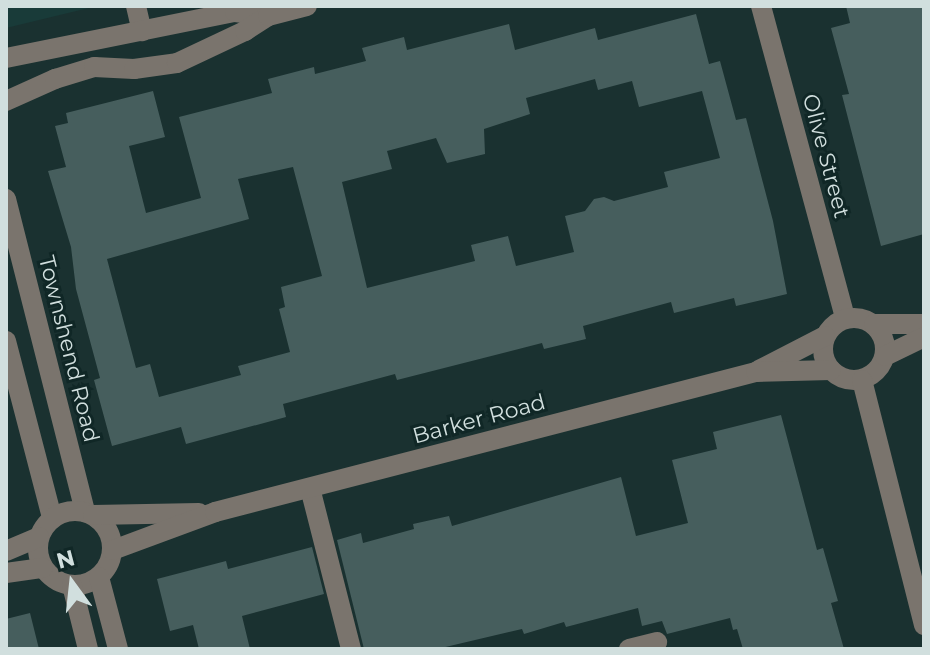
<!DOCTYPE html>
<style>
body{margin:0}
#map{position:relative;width:930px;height:655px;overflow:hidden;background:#1a3130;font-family:Montserrat,sans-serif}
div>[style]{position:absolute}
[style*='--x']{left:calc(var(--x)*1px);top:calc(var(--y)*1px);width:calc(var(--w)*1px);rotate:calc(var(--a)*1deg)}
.built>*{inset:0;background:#193b39}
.building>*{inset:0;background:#465e5d}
.minor>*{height:20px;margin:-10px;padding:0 10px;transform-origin:10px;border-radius:10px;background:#7a746d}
.minor>.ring{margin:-10px;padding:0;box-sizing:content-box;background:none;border:20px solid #7a746d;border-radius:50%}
span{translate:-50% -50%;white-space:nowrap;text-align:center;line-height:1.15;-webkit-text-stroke:6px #102726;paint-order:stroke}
.street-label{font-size:22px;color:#d1dfde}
.frame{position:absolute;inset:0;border:8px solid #d1dfde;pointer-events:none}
.north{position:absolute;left:32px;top:543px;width:80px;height:80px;-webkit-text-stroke:6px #102726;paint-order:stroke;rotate:345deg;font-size:22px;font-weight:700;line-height:32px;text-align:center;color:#d1dfde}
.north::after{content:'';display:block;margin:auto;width:28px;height:36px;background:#d1dfde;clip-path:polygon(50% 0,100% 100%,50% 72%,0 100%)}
</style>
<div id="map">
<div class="built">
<i style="clip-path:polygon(6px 6px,97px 6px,6px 28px)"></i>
</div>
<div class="building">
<i style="clip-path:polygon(846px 6px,924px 6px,924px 234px,881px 246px,842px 95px,849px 94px,831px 28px,850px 23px)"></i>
<i style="clip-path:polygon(evenodd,696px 14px,709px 64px,720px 61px,736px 120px,746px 118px,773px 221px,787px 294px,736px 306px,734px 298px,674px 313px,671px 302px,583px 326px,586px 339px,544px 349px,542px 343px,397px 380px,395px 374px,283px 404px,286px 417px,186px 444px,181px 427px,112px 446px,94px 380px,100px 378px,76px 289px,71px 247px,48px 171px,66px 167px,55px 126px,68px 123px,66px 113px,153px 91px,165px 137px,129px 146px,146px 213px,201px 198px,179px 117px,272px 93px,268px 79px,314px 67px,315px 74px,366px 61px,362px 48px,404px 37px,407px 50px,509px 24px,515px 50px,595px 28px,598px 40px,696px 14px,595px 79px,598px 90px,632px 81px,639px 107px,702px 91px,720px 158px,664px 172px,668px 187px,614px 201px,604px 197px,594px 199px,585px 211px,565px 216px,574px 252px,516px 266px,508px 236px,471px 245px,475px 261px,367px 288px,342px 182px,392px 169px,387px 151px,436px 138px,447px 163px,485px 154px,484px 129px,530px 114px,526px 98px,595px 79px,696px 14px,293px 167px,322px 276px,281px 287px,285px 307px,279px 309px,290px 352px,238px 366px,241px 375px,159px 397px,150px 364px,136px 368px,107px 259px,249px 219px,238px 179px,293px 167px)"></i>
<i style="clip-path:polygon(781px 415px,817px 550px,823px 548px,838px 601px,831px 603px,844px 649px,743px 649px,737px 629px,733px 630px,730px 618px,667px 634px,662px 621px,642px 626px,638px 608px,566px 627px,564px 622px,524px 634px,522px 629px,437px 649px,364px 649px,337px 540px,361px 533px,363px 543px,414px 529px,413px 524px,449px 516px,452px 526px,621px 477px,636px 536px,688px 523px,672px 460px,717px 449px,713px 432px)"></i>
<i style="clip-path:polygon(312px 547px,324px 594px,242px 616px,250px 649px,199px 649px,193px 625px,170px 631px,157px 579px,226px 561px,228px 569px)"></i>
<i style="clip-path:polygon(30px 613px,39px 649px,6px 649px,6px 619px)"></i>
</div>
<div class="minor">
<i style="--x:136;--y:6;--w:26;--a:77"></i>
<i style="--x:761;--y:6;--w:323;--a:74.9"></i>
<i style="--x:6;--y:58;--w:234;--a:-11.4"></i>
<i style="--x:235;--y:12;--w:33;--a:7"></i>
<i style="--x:6;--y:101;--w:54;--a:-24.2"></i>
<i style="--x:55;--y:79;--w:41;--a:-17.1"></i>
<i style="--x:94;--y:67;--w:40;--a:2.9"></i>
<i style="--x:134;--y:69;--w:43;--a:-7.9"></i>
<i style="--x:177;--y:63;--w:75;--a:-25.2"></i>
<i style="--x:245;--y:31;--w:27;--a:-33"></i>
<i style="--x:268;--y:16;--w:40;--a:-14.4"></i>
<i style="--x:6;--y:199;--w:323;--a:75.8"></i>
<i class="ring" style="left:823px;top:318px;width:42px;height:42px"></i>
<i style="--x:874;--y:324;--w:50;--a:0"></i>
<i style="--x:6;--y:341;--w:183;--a:75.4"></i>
<i style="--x:885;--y:356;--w:43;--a:-26"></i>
<i style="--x:759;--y:370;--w:74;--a:-27.3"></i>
<i style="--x:862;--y:380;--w:253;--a:75.8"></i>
<i style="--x:310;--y:488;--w:166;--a:75.7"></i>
<i class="ring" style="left:38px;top:511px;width:54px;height:54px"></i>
<i style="--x:93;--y:515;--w:106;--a:-1.1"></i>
<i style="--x:113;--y:550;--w:109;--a:-20.4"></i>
<i style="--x:215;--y:512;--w:559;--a:-14.51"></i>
<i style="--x:756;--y:372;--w:75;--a:-1.5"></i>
<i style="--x:6;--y:551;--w:36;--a:-23"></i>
<i style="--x:6;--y:573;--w:37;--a:-8"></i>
<i style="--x:99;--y:577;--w:74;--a:75.2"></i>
<i style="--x:72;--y:585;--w:66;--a:76"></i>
<i style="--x:629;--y:649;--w:29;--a:-14"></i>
</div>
<div class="street-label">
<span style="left:826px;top:156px;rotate:75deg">Olive Street</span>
<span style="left:69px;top:349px;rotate:76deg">Townshend Road</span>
<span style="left:479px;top:419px;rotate:-15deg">Barker Road</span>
</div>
<div class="frame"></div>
<div class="north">N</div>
</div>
